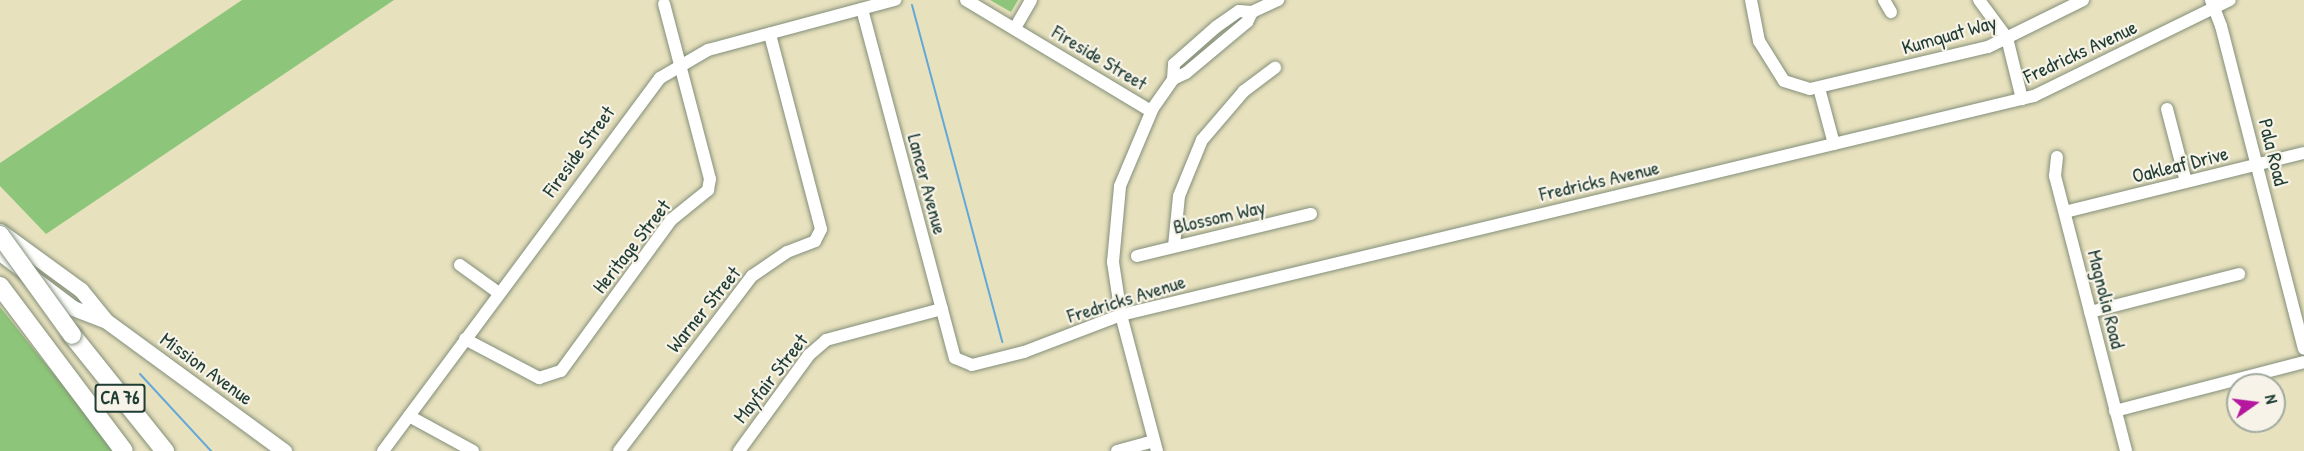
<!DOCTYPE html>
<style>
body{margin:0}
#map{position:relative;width:2304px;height:451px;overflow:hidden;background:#e7e1be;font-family:"Patrick Hand",sans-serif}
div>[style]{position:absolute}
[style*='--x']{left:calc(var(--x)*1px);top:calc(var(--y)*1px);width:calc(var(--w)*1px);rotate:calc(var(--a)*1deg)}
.green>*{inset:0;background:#8dc67a}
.stream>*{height:2px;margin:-1px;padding:0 1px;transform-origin:1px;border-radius:1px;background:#64a7d9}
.roads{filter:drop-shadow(0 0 2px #838f79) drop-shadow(0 0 2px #838f79)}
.minor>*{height:12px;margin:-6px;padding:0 6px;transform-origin:6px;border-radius:6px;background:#fff}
.major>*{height:15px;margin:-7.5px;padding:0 7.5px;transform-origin:7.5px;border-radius:7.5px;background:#fff}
.highway>*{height:18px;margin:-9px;padding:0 9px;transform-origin:9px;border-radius:9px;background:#fff}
.bridges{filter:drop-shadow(0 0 2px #838f79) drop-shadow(0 0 2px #838f79)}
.highway-bridge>*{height:18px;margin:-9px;padding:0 9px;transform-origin:9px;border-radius:9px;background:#fff}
span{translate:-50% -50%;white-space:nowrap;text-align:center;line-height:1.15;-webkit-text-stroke:4.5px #f7f3e8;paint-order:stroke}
.shield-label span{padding:2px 4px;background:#f7f3e8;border:2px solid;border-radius:4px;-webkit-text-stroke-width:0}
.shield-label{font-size:18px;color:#1f3d34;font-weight:700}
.street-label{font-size:20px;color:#1f3d34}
.north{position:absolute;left:2226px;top:373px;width:60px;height:60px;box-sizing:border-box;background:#f7f3e8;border:2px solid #a1aaa0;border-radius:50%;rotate:76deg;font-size:16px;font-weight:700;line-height:24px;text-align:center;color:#1f3d34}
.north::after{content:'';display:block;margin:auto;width:21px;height:27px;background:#b5179e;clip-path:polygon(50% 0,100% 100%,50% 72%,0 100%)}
</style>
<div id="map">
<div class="green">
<i style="clip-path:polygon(242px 0,394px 0,46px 234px,0 186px,0 163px)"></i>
<i style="clip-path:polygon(990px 0,1018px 0,1011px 12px)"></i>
<i style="clip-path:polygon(0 307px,31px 346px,117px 451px,0 451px)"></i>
</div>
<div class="stream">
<i style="--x:912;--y:5;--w:349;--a:75"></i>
<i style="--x:140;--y:374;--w:105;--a:47.3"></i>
</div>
<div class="roads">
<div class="minor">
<i style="--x:966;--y:0;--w:216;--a:31"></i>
<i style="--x:1751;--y:0;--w:42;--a:79"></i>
<i style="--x:1759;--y:41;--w:47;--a:58"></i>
<i style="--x:1784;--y:81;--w:27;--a:17"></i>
<i style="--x:1810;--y:89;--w:183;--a:-13.3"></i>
<i style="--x:1988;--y:47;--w:106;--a:-26.3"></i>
<i style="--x:1884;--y:0;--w:14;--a:60"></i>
<i style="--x:1979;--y:0;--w:47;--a:53.6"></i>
<i style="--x:2007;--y:38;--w:63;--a:76.2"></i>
<i style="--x:2211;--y:0;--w:28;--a:69"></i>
<i style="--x:2221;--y:26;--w:333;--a:75.6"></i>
<i style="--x:862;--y:9;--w:361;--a:75.1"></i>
<i style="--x:955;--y:358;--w:18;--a:22"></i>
<i style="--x:972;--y:365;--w:54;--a:-14"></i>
<i style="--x:1024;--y:352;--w:104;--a:-20.9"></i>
<i style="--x:1121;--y:315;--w:939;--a:-13.49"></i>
<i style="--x:2034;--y:96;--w:218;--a:-26.1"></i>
<i style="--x:1015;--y:28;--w:32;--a:-60"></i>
<i style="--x:1173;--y:79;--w:15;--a:-86"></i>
<i style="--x:1174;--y:64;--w:56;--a:-41.4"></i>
<i style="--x:1216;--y:27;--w:28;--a:-35"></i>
<i style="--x:1239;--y:11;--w:13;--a:4"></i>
<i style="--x:1252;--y:12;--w:29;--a:-25"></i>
<i style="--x:1819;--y:88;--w:58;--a:75"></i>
<i style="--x:2167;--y:109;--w:75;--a:75.4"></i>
<i style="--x:2057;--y:157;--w:19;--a:96"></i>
<i style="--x:2055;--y:176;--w:284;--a:75.5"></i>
<i style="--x:2065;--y:212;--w:246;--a:-13.9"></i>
<i style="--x:1174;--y:246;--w:50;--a:-84.3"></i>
<i style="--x:1179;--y:196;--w:61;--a:-67.7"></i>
<i style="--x:1202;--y:140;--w:65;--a:-49.4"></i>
<i style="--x:1244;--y:91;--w:39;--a:-37"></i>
<i style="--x:1137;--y:256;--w:179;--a:-13.6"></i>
<i style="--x:460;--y:265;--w:48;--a:35.7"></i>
<i style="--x:2090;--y:312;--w:154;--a:-14.3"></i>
<i style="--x:465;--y:339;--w:84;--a:27.8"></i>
<i style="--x:539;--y:378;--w:23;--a:-18"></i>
<i style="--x:561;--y:371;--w:187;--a:-53.9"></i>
<i style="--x:671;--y:220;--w:48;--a:-39"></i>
<i style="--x:708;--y:190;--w:11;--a:-80"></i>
<i style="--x:710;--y:179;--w:181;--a:-104.7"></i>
<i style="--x:2115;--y:411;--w:195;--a:-14.5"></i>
<i style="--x:409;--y:416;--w:73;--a:28.7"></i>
<i style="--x:383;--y:451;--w:465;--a:-53.4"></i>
<i style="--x:660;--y:78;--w:56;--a:-30.3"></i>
<i style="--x:708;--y:50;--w:194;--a:-15"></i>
<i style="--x:619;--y:451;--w:220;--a:-52.8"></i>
<i style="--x:752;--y:276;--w:42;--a:-34.4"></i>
<i style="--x:787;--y:252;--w:30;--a:-21"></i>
<i style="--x:815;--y:241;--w:13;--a:-63"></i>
<i style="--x:821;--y:229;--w:202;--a:-104.7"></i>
<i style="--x:739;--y:451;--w:119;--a:-53.9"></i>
<i style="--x:809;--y:355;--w:23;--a:-41"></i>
<i style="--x:826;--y:340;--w:120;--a:-15"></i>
<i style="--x:1117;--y:451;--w:38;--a:-15"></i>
<i style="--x:1157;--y:451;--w:141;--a:-104.8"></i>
<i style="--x:1121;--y:315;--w:54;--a:-98.6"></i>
<i style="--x:1113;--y:262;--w:76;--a:-84.7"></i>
<i style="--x:1120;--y:186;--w:85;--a:-67.1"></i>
<i style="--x:1153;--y:108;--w:35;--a:-55"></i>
<i style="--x:1173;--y:79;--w:14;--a:-25"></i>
<i style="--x:1186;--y:73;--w:80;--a:-39.9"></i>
<i style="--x:1247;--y:22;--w:11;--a:-63"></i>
</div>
<div class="major">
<i style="--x:0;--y:231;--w:100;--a:36.1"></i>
<i style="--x:81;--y:290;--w:38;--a:51"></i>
<i style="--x:105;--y:320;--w:222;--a:36.2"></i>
<i style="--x:0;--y:253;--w:91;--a:37"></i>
<i style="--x:73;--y:308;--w:34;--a:21"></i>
</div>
<div class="highway">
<i style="--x:0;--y:286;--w:206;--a:53.1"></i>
<i style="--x:72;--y:335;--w:149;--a:51.3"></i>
</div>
</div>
<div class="bridges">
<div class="highway-bridge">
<i style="--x:0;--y:235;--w:123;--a:54.2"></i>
</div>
</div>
<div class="shield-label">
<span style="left:120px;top:398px">CA 76</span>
</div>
<div class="street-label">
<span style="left:1949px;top:34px;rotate:-16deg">Kumquat Way</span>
<span style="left:2080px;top:51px;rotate:-25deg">Fredricks Avenue</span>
<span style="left:1100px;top:57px;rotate:31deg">Fireside Street</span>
<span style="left:578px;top:151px;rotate:-54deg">Fireside Street</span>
<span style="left:2274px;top:152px;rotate:76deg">Pala Road</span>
<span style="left:2180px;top:164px;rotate:-14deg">Oakleaf Drive</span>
<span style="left:1599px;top:180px;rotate:-13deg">Fredricks Avenue</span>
<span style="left:928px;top:184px;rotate:75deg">Lancer Avenue</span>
<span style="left:1219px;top:216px;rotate:-13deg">Blossom Way</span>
<span style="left:631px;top:246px;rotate:-52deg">Heritage Street</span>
<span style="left:1126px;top:298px;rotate:-17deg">Fredricks Avenue</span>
<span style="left:2107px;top:299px;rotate:76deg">Magnolia Road</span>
<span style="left:703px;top:309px;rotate:-51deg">Warner Street</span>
<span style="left:207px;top:368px;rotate:36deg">Mission Avenue</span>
<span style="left:770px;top:378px;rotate:-52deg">Mayfair Street</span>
</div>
<div class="north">N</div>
</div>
